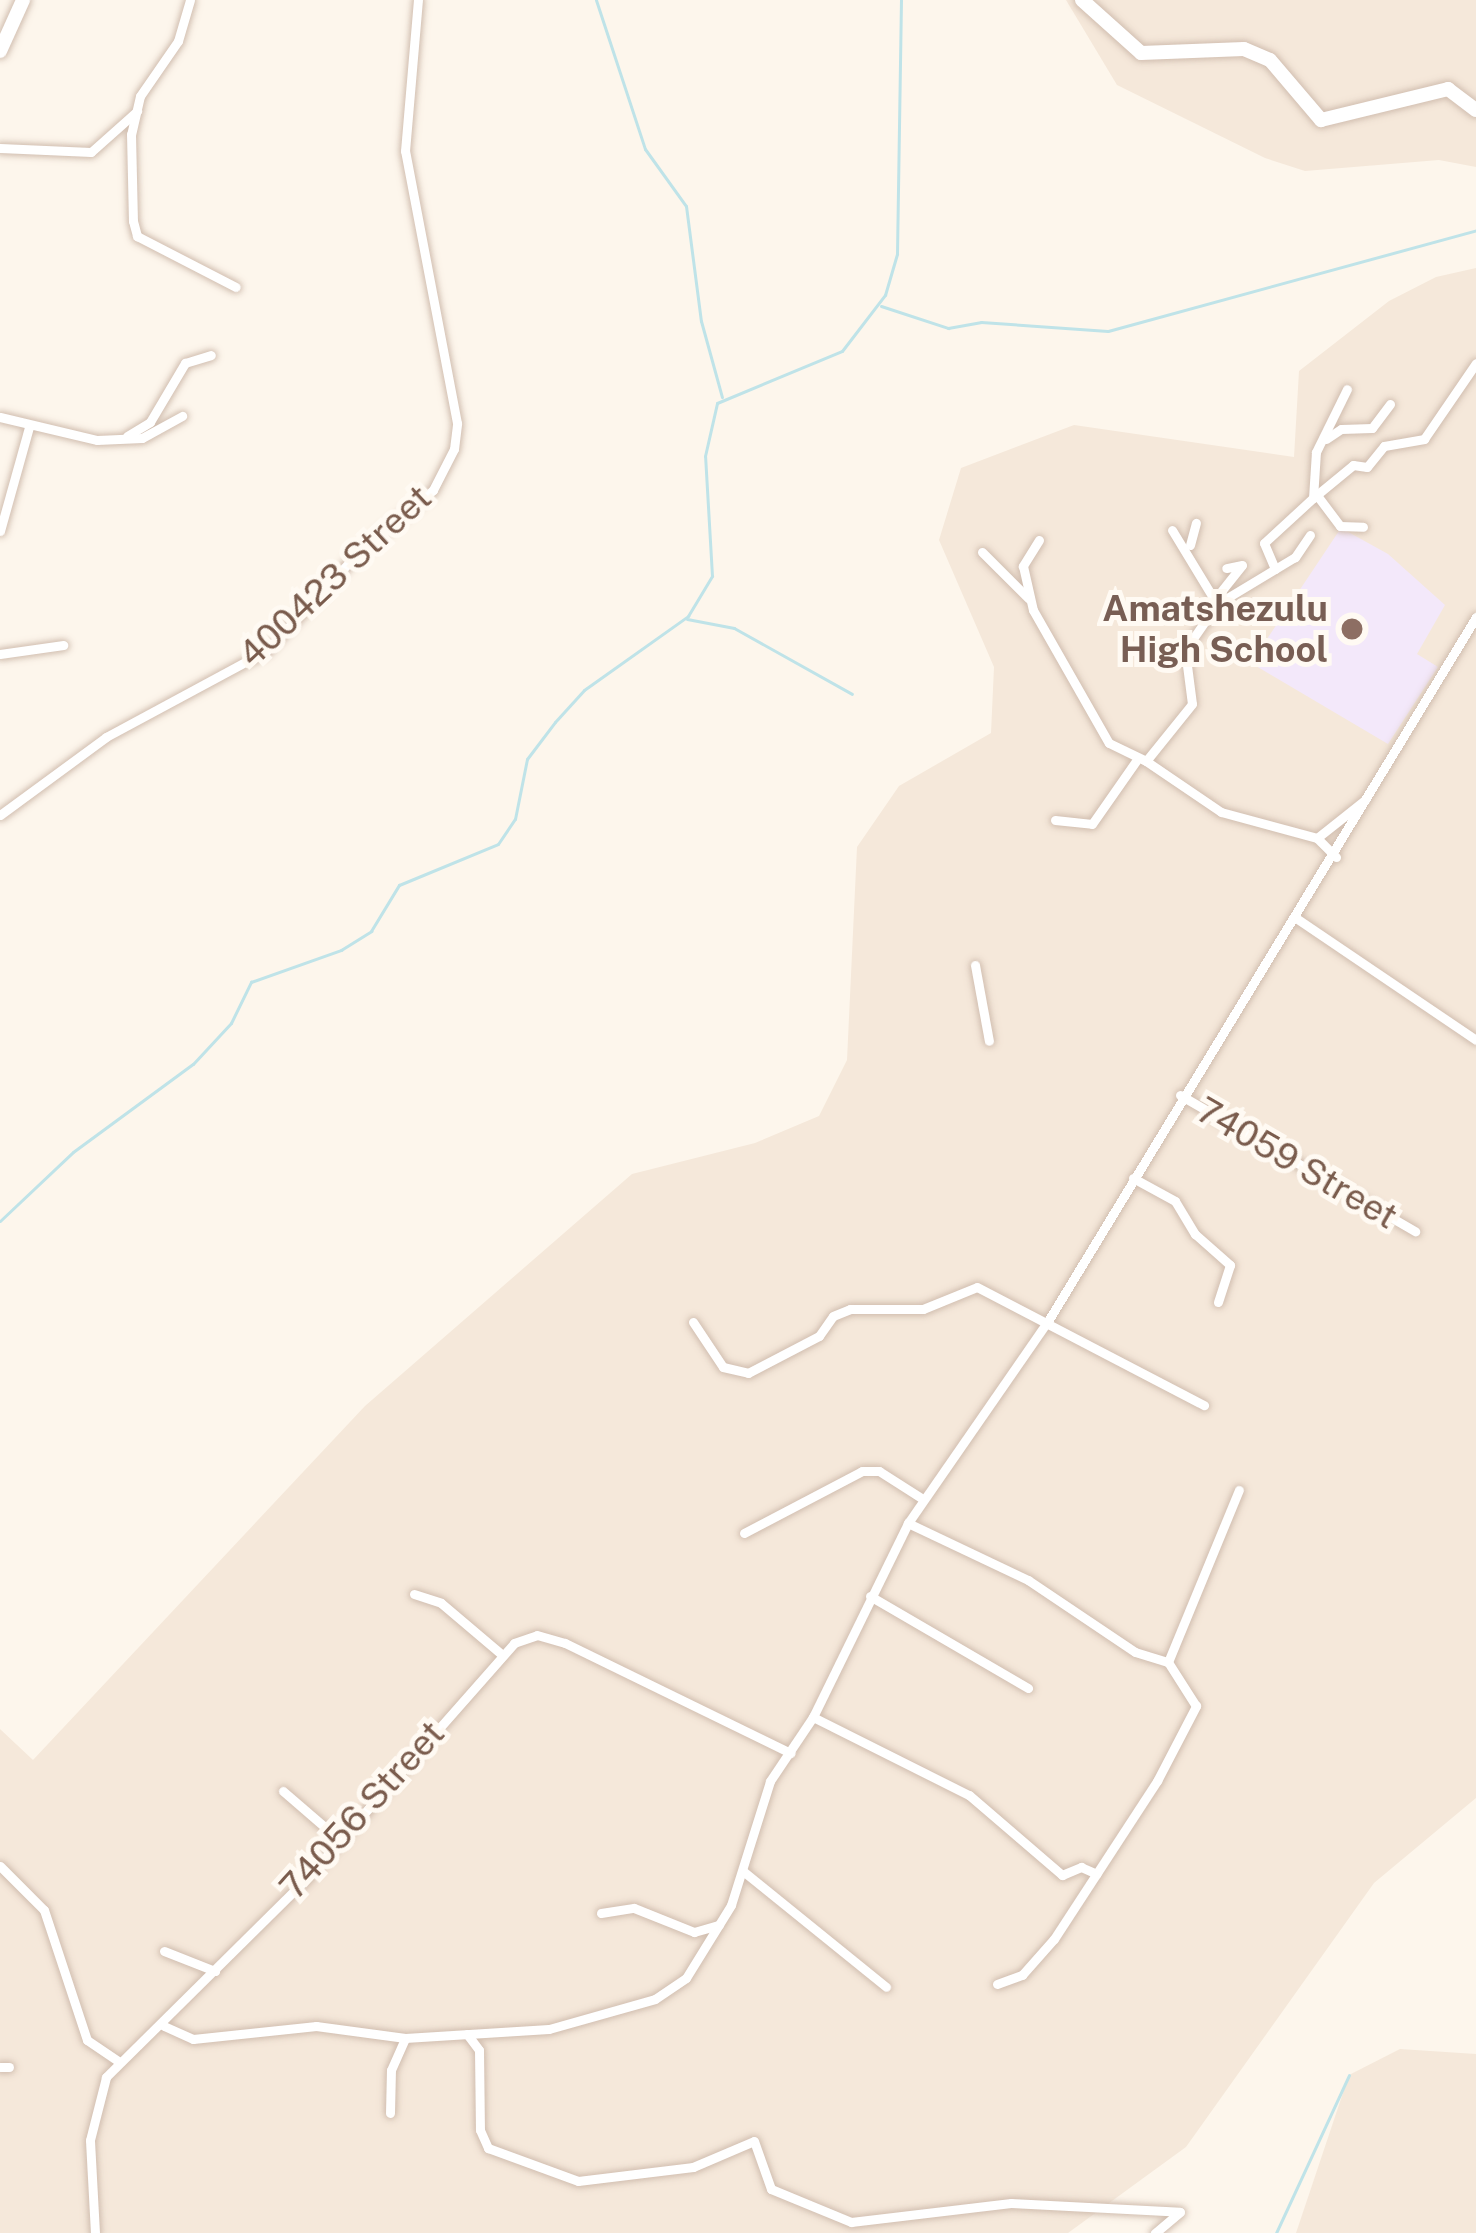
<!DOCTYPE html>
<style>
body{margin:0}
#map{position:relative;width:1476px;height:2233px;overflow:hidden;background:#fdf6ec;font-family:"Public Sans",sans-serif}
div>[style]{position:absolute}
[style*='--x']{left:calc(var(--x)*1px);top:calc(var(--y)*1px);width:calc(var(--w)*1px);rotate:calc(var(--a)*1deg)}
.residential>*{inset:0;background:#f5e8da}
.education>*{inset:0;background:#f3e8fa}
.stream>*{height:3px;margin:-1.5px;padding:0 1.5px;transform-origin:1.5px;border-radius:1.5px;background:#bfe3e8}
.roads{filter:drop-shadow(0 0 3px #d1beb0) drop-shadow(0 0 3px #d1beb0)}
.street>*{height:9px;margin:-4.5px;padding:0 4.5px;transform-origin:4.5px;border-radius:4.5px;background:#fff}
.secondary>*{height:14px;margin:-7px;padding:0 7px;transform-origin:7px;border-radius:7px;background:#fff}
.dots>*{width:33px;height:33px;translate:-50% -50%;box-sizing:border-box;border:6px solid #fffaf3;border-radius:50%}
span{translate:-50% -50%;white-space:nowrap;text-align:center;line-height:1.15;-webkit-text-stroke:10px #fffaf3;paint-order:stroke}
.street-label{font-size:36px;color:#7a5c4d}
.education-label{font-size:36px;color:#785e54;font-weight:700}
.right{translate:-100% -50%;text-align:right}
</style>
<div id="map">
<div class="residential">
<i style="clip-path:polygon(1066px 0,1476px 0,1476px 167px,1439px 160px,1305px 171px,1265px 158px,1117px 85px)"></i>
<i style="clip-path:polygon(1476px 268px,1476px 1798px,1374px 1883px,1186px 2147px,1068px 2233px,0 2233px,0 1729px,33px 1760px,365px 1406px,632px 1174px,755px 1143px,819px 1116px,847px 1060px,857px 847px,899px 786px,991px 733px,994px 667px,939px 540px,961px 468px,1074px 425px,1294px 457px,1299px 371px,1389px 301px,1436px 277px)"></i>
<i style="clip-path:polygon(1400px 2049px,1476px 2054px,1476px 2233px,1296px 2233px,1349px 2075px)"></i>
</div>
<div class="education">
<i style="clip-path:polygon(1341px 528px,1388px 554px,1445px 605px,1417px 654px,1438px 667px,1388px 744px,1251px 663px)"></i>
</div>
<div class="stream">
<i style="--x:596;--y:0;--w:157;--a:71.8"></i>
<i style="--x:645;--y:149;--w:70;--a:54.3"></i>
<i style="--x:686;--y:206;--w:116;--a:82.6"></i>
<i style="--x:701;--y:321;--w:79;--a:74.6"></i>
<i style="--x:881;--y:306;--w:71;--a:18.2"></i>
<i style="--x:948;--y:328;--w:34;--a:-10"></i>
<i style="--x:981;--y:322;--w:127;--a:4.1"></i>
<i style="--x:1108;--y:331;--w:382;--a:-15.3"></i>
<i style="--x:687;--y:619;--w:48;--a:10.8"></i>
<i style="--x:734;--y:628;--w:135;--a:29.2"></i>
<i style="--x:0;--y:1221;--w:100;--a:-43.4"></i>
<i style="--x:73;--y:1152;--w:149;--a:-36.3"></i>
<i style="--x:193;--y:1064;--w:56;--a:-47.2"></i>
<i style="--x:231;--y:1023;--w:46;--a:-64"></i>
<i style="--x:251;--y:982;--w:96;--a:-19.6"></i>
<i style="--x:341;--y:950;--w:36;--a:-32"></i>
<i style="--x:371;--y:931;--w:54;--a:-58.7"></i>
<i style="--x:399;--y:885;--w:107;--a:-22.5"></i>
<i style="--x:498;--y:844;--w:30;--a:-56"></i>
<i style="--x:515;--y:819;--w:61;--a:-78.7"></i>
<i style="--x:527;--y:759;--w:46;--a:-52.9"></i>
<i style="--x:555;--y:722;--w:43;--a:-47.8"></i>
<i style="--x:584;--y:690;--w:128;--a:-35.4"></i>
<i style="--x:688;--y:616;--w:47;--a:-59"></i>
<i style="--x:712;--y:576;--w:120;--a:-93.3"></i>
<i style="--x:705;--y:456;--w:54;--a:-77.2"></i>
<i style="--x:717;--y:403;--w:135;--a:-22.6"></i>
<i style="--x:842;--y:351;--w:71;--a:-52.5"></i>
<i style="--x:885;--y:295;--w:43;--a:-73.7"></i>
<i style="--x:897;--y:254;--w:254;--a:-89.1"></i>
<i style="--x:1276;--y:2233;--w:174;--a:-65.2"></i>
</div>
<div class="roads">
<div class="street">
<i style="--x:190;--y:0;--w:43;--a:106.3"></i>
<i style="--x:178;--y:41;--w:67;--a:124.6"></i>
<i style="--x:140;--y:96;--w:39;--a:103"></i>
<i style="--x:131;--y:134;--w:87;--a:88.7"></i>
<i style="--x:133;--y:221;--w:16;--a:75"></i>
<i style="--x:137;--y:236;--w:111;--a:27.3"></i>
<i style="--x:0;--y:148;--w:91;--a:2.5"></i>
<i style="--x:91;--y:152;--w:62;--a:-41.7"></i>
<i style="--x:0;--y:417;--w:100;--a:13.3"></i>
<i style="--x:97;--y:440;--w:45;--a:-2.5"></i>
<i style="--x:142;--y:438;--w:46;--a:-28.8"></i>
<i style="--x:127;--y:436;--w:27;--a:-31"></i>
<i style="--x:150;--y:422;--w:69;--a:-59.3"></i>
<i style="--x:185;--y:363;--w:27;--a:-17"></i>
<i style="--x:1326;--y:439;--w:18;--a:-34"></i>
<i style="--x:1341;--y:429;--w:31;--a:-2"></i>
<i style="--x:1372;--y:428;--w:30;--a:-53"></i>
<i style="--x:1313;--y:498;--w:52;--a:-39.5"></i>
<i style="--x:1353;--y:465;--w:14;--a:8"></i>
<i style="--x:1367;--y:467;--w:27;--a:-51"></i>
<i style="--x:1384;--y:446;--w:41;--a:-9.9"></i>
<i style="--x:1424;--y:439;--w:92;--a:-55.6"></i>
<i style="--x:1319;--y:498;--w:35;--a:53"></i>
<i style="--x:1340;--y:526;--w:23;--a:2"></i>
<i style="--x:1172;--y:530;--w:87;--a:58.7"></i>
<i style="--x:0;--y:531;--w:108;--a:-74.4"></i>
<i style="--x:1310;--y:535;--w:27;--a:124"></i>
<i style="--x:1295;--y:557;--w:91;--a:148.9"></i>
<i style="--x:1217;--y:604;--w:56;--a:124.8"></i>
<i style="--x:1185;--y:650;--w:54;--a:82.6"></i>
<i style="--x:1192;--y:704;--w:73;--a:128.9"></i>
<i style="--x:1146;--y:761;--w:91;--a:34.2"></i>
<i style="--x:1221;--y:812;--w:99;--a:15.2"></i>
<i style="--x:1317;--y:838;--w:27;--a:45"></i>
<i style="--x:1039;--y:540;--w:31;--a:122"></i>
<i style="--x:1023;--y:566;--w:45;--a:77.2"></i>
<i style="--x:1033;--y:610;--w:153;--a:60.3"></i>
<i style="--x:1109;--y:743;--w:41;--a:25.9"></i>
<i style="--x:1190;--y:545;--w:23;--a:-75"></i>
<i style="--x:982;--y:552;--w:66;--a:45"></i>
<i style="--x:1275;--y:569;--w:28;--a:-113"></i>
<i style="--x:1264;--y:543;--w:67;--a:-42.6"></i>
<i style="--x:1313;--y:498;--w:46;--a:-86.3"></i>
<i style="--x:1316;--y:452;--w:70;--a:-63.8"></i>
<i style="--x:1215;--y:599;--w:43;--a:-51.5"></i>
<i style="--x:1242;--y:565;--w:16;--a:169"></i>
<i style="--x:0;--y:654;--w:64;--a:-8.1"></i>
<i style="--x:0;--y:815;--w:132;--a:-36.3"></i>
<i style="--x:106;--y:737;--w:182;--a:-28.3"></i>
<i style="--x:266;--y:651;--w:134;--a:-46.8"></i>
<i style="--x:358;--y:553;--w:98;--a:-40"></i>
<i style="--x:433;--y:490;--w:46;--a:-62.9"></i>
<i style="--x:454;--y:449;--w:26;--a:-83"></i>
<i style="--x:457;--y:423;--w:277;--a:-100.8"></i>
<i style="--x:405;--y:151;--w:152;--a:-85.1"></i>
<i style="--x:1055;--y:820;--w:37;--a:6"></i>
<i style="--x:1092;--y:824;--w:77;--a:-55.1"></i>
<i style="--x:1317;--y:838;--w:61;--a:-38.4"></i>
<i style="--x:1296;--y:918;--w:217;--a:34.1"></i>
<i style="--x:975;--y:965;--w:77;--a:79.6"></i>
<i style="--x:1180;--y:1095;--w:272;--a:30.1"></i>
<i style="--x:1133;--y:1178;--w:48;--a:28.7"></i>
<i style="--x:1175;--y:1201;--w:39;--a:59"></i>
<i style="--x:1195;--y:1234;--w:47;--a:41.5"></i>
<i style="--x:1230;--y:1265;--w:39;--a:108"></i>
<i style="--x:693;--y:1322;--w:54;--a:56.3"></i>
<i style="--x:723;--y:1367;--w:26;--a:13"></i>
<i style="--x:748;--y:1373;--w:80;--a:-27.5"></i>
<i style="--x:819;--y:1336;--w:24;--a:-55"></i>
<i style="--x:833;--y:1316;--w:18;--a:-22"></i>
<i style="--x:850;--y:1309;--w:73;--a:0"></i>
<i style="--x:923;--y:1309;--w:58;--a:-22.2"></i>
<i style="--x:977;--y:1287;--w:256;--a:27.5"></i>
<i style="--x:908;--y:1523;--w:133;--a:25.4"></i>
<i style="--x:1028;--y:1580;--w:129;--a:33.9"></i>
<i style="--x:1135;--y:1652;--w:34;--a:17"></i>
<i style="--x:744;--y:1533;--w:133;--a:-27.7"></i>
<i style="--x:862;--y:1471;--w:17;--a:0"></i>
<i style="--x:879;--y:1471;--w:52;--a:32.5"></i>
<i style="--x:414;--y:1594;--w:28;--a:18"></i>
<i style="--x:441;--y:1603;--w:77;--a:40.3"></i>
<i style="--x:870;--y:1596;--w:183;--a:30.2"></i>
<i style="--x:1168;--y:1662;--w:186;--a:-67.6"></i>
<i style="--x:813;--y:1717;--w:174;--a:26.6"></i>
<i style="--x:969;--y:1795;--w:123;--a:40.7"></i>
<i style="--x:1062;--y:1875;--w:21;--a:-23"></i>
<i style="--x:1081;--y:1867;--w:17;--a:24"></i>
<i style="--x:283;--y:1791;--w:77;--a:40.8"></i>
<i style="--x:0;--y:1866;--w:62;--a:45"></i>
<i style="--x:44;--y:1910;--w:137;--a:71.7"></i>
<i style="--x:87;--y:2040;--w:37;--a:34"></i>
<i style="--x:743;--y:1871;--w:184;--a:39"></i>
<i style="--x:601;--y:1913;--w:33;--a:-9"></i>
<i style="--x:634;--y:1908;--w:65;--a:21.8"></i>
<i style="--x:694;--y:1932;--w:26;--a:-16"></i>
<i style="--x:164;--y:1951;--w:55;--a:21.4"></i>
<i style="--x:997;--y:1984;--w:27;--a:-20"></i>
<i style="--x:1022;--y:1975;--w:48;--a:-48.4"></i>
<i style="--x:1054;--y:1939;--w:189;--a:-56.9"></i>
<i style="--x:1157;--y:1781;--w:85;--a:-62.5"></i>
<i style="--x:1196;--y:1706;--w:52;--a:-122.5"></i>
<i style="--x:164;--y:2026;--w:32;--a:24"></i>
<i style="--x:193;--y:2039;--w:124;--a:-6"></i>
<i style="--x:316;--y:2026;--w:90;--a:7.7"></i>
<i style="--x:405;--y:2038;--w:144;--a:-3.6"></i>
<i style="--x:549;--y:2029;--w:110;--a:-15.8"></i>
<i style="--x:655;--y:1999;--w:37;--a:-34"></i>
<i style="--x:686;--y:1978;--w:86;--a:-58.3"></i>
<i style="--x:731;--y:1905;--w:130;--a:-72.5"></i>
<i style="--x:770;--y:1781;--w:77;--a:-56.1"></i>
<i style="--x:813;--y:1717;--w:216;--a:-63.9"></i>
<i style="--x:908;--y:1523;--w:246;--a:-55.3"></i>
<i style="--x:1048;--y:1321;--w:824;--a:-58.7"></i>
<i style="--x:467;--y:2034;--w:20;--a:53"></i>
<i style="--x:479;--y:2050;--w:80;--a:89.3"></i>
<i style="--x:480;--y:2130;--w:20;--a:66"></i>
<i style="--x:488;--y:2148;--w:96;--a:20.1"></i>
<i style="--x:578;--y:2181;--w:116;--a:-6.9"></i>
<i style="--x:693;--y:2167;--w:66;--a:-23.1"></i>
<i style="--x:754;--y:2141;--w:51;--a:70.5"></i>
<i style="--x:771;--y:2189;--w:87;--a:22.4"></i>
<i style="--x:851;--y:2222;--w:161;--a:-6.8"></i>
<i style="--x:1011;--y:2203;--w:169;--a:3"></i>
<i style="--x:1180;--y:2212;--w:33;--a:140"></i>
<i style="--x:0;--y:2067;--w:9;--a:0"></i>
<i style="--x:390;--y:2113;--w:43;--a:-88.7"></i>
<i style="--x:391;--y:2070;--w:35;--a:-66"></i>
<i style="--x:95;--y:2233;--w:93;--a:-93.1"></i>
<i style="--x:90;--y:2140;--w:65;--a:-75.7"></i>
<i style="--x:106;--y:2077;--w:284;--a:-44.7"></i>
<i style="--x:308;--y:1877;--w:312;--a:-48.6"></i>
<i style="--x:514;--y:1643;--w:24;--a:-19"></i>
<i style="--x:537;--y:1635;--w:29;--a:16"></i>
<i style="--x:565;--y:1643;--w:251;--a:26"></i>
</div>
<div class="secondary">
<i style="--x:1082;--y:0;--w:79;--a:41.9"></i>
<i style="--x:1141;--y:53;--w:103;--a:-2.2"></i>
<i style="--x:1244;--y:49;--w:28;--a:23"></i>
<i style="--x:1270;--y:60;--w:79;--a:49.6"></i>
<i style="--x:1321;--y:120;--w:131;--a:-13.7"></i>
<i style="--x:1448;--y:89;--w:35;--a:37"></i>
<i style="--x:0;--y:51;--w:56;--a:-65.7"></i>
</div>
</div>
<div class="dots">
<i style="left:1352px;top:629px;background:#8d6e63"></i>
</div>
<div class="street-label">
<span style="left:335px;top:576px;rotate:-43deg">400423 Street</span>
<span style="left:1297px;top:1163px;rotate:30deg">74059 Street</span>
<span style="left:362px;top:1810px;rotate:-48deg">74056 Street</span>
</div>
<div class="education-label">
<span class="right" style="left:1328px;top:629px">Amatshezulu<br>High School</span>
</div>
</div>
